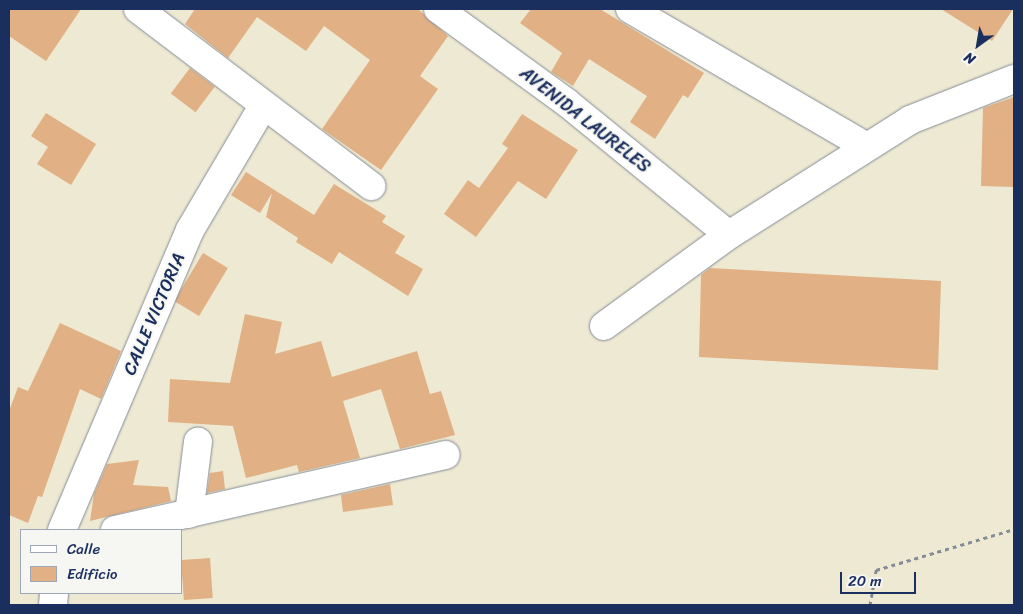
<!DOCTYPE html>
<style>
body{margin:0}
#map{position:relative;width:1023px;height:614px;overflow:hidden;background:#eee9d2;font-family:Sriracha,sans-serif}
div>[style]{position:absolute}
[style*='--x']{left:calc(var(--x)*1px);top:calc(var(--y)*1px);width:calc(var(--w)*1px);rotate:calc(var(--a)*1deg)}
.building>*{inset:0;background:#e1b084;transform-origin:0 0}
.path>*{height:3px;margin-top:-1.5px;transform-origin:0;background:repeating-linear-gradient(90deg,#848c98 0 4px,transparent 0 8px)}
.roads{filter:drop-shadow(0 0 1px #848c98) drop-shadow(0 0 1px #848c98)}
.street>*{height:28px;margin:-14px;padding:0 14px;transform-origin:14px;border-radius:14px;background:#fff}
span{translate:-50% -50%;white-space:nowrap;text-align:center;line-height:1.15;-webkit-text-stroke:4px #f6f6f2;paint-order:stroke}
.street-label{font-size:18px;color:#1b2f5e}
.frame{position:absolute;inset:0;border:10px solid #1b2f5e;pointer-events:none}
.legend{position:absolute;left:20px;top:529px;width:162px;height:65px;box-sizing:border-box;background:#f6f6f2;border:1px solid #9ea6b7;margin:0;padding:6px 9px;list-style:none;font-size:15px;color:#1b2f5e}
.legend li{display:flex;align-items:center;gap:10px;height:25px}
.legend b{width:25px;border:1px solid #9ea6b7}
.north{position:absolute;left:953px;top:20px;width:50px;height:50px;-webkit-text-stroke:4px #f6f6f2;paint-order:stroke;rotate:212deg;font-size:14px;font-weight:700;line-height:20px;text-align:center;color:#1b2f5e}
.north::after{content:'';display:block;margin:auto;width:18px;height:22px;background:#1b2f5e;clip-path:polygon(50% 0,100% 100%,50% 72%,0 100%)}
.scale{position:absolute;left:840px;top:572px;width:76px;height:22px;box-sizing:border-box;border:2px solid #1b2f5e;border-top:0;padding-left:6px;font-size:15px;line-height:18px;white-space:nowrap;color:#1b2f5e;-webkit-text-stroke:4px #f6f6f2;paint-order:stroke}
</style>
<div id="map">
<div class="building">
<i style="clip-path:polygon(9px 9px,81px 9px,46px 61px,9px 36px)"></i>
<i style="clip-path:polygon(195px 9px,418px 9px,448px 36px,420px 76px,438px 89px,381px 170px,322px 129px,370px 60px,324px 26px,306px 51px,257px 17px,228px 58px,185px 24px)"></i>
<i style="clip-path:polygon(531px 9px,600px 9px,704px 73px,688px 98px,683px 95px,655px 139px,630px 122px,647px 96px,589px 59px,573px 86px,551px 72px,562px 53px,520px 23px)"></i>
<i style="clip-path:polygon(941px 9px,1013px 9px,992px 41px)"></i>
<i style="left:190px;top:68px;width:31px;height:32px;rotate:37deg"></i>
<i style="clip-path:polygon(1014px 97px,1014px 187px,981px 186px,983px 108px)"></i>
<i style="clip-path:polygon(46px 113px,96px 144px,71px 185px,37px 164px,48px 147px,31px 136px)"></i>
<i style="clip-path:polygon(522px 114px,578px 150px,546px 199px,518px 181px,476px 237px,444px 214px,468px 180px,479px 188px,508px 148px,502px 144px)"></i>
<i style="clip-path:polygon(246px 172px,314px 215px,334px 184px,386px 216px,382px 222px,405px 236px,395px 253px,423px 269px,408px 296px,339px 252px,332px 264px,296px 242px,298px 238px,266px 217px,272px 193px,260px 213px,231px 195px)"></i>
<i style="left:203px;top:253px;width:29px;height:56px;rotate:31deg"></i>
<i style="clip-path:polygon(710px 268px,941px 281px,938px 370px,699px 357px,701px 275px)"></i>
<i style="clip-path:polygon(245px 314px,282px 322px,275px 354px,321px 341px,332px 377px,417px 351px,430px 394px,441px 391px,455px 435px,400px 449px,381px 389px,343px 401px,360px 458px,299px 472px,297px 465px,246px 478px,233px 426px,168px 422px,170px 379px,230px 383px)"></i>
<i style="clip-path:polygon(60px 323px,121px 351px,101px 399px,80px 389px,42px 497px,38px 496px,28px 523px,9px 515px,9px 411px,18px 387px,28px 391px)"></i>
<i style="clip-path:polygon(139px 460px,133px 485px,168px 487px,171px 501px,90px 521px,94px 494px,107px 464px)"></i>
<i style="clip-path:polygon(223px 471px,225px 489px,207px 493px,210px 473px)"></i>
<i style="clip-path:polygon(390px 484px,393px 505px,343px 512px,341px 495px)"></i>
<i style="left:210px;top:558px;width:40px;height:29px;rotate:86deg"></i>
</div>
<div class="path">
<i style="--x:870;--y:605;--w:36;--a:-80"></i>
<i style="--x:876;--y:570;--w:144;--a:-16.5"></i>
</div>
<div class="roads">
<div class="street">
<i style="--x:138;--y:9;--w:293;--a:37.2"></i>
<i style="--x:438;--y:9;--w:158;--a:36"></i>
<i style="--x:566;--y:102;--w:210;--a:39.2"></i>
<i style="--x:630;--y:9;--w:274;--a:30.2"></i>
<i style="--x:604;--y:326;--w:155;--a:-36.1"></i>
<i style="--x:729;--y:235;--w:214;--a:-32.4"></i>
<i style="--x:910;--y:120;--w:112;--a:-21.5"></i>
<i style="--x:189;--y:514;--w:73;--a:-82.9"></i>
<i style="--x:62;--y:530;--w:326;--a:-66.9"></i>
<i style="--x:190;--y:230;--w:144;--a:-59.5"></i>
<i style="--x:115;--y:530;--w:339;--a:-12.8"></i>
<i style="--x:53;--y:605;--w:12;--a:-85"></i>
</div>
</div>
<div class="street-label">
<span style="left:585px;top:120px;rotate:38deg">AVENIDA LAURELES</span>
<span style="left:154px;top:314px;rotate:-67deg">CALLE VICTORIA</span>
</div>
<div class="frame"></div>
<ul class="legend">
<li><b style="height:6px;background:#fff"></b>Calle</li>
<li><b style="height:14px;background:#e1b084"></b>Edificio</li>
</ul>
<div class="north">N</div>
<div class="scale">20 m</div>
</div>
